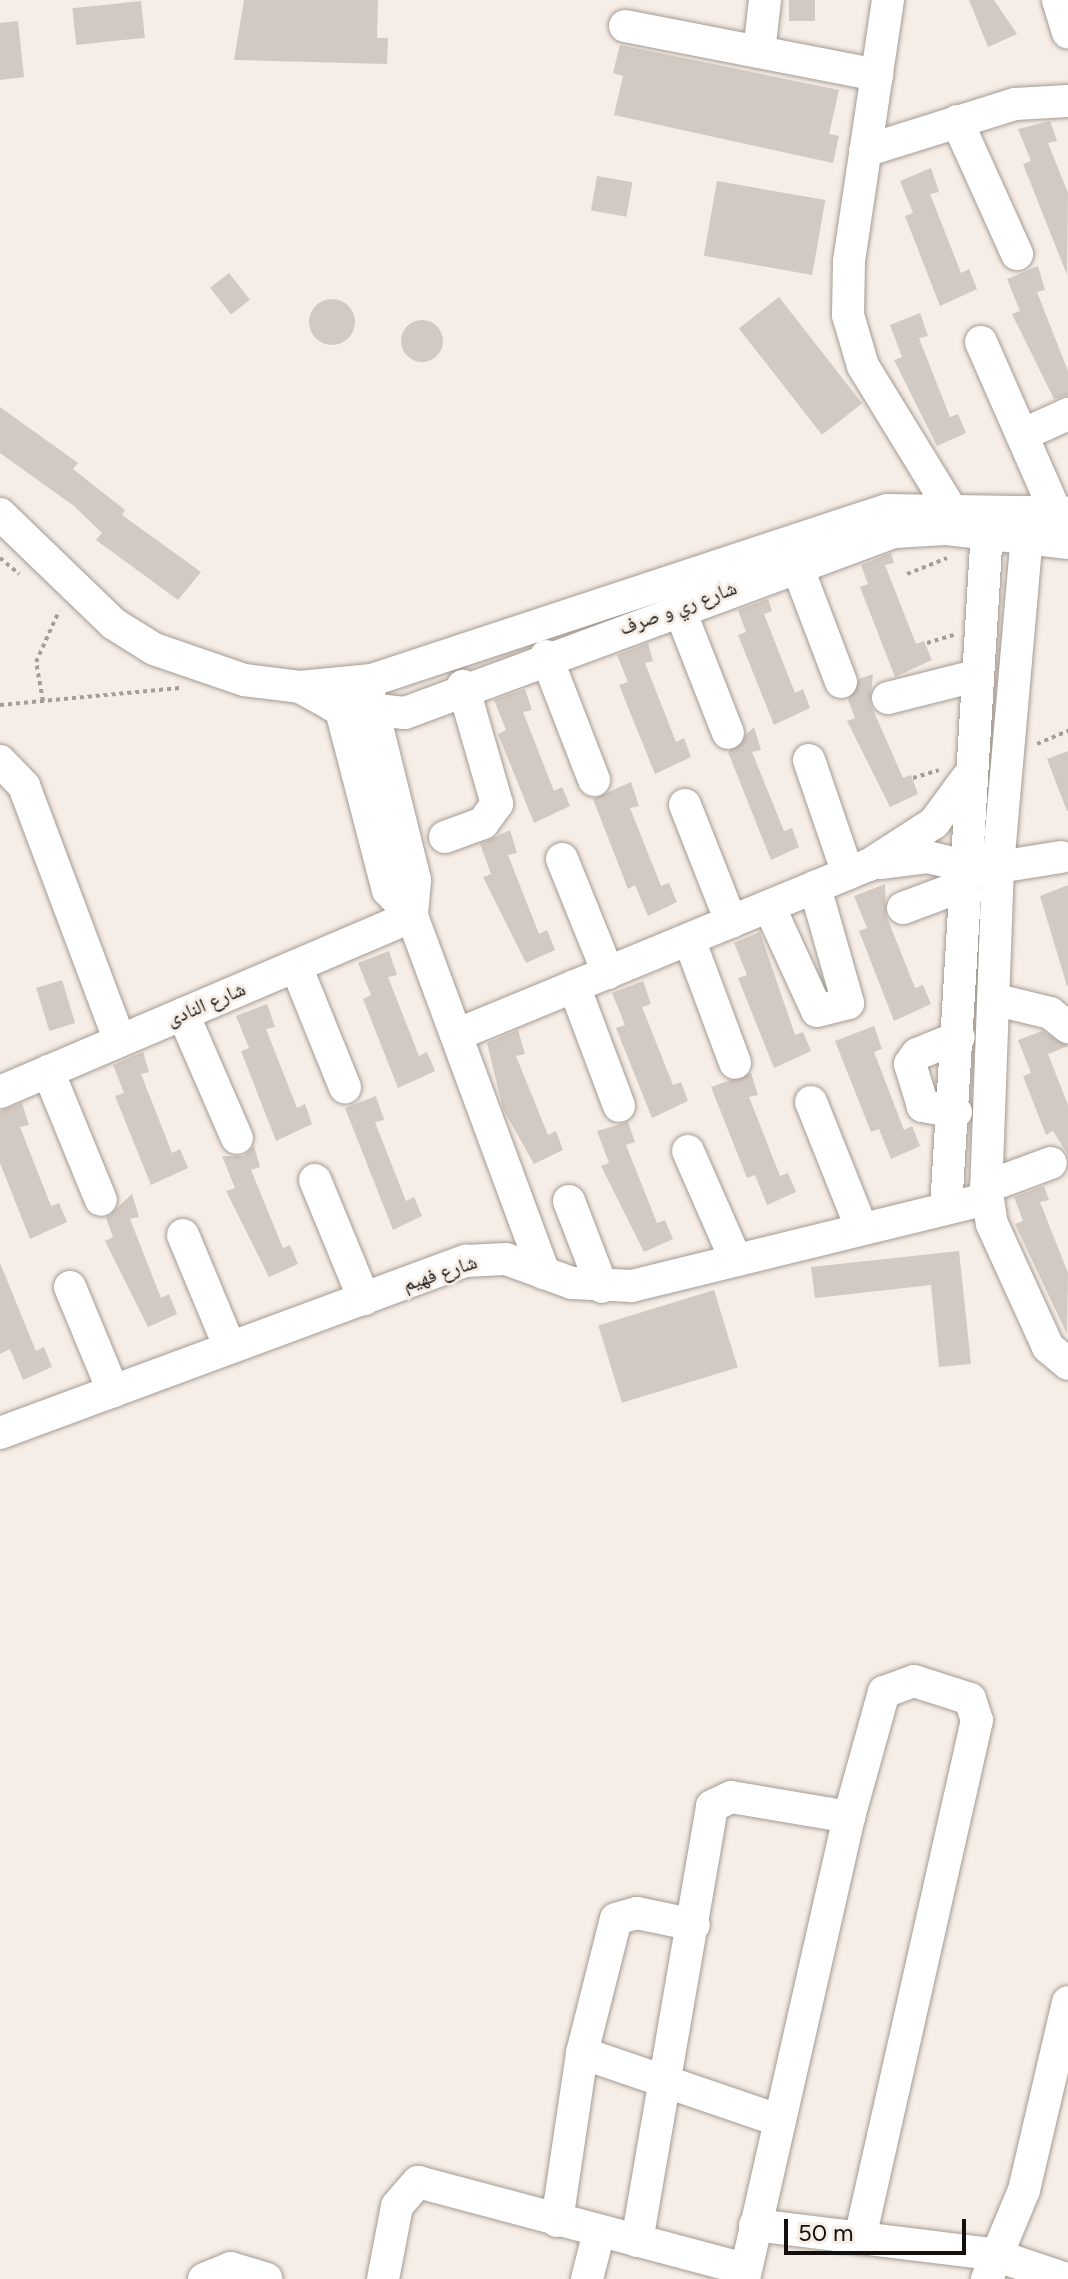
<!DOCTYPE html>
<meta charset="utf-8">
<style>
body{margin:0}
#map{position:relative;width:1068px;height:2279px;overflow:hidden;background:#f6ede6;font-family:Figtree,"Noto Naskh Arabic",sans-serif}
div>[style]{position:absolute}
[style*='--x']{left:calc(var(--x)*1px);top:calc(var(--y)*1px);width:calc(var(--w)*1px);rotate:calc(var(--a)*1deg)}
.building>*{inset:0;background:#d2c9c2;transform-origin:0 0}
.round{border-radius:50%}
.path>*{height:4px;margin-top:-2px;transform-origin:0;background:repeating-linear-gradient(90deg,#a49d98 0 4px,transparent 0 8px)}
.roads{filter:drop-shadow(0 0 2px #a39b94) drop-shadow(0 0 2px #a39b94)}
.minor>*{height:32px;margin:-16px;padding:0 16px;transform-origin:16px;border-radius:16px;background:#fff}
span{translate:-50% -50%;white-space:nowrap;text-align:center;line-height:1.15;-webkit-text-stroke:6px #f6ede6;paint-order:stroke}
.street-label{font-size:20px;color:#13100e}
.scale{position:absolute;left:784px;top:2219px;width:182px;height:36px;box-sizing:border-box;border:4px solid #13100e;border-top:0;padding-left:10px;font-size:24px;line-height:28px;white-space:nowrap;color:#13100e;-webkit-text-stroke:6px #f6ede6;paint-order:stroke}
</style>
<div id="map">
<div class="building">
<i style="clip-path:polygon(244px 0,378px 0,377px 38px,388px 38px,387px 64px,234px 60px)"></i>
<i style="left:789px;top:0;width:26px;height:21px"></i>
<i style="clip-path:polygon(969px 0,994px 0,1017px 34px,988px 47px)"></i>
<i style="left:141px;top:1px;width:37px;height:69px;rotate:84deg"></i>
<i style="clip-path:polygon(18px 21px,24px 77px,0 80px,0 23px)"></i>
<i style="clip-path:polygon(620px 45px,839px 90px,829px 134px,839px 136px,833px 163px,614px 115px,623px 76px,613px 73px)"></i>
<i style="clip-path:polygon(1050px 121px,1057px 141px,1048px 143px,1068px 193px,1067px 275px,1023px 164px,1031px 161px,1018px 129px)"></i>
<i style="clip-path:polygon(931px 168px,939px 192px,930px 194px,961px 273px,969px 269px,977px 289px,940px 306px,905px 216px,913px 213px,900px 181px)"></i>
<i style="left:597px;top:176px;width:36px;height:35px;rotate:10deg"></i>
<i style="left:717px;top:181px;width:110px;height:76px;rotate:10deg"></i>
<i style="clip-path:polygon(1038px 266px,1045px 290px,1037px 292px,1068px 371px,1068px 395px,1054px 399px,1012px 314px,1020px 311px,1007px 279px)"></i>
<i style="left:229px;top:273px;width:34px;height:24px;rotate:52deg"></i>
<i style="left:779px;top:297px;width:135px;height:51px;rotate:52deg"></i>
<i class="round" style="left:309px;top:299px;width:46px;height:46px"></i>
<i style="clip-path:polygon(920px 313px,928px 336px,919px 338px,950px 417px,958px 414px,966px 433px,937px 446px,894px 360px,902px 357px,890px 325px)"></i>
<i class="round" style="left:401px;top:320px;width:42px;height:42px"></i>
<i style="clip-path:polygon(0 407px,78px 463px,73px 469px,125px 510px,122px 515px,201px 572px,178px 600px,96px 540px,102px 533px,74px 506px,0 453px)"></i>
<i style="clip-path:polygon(891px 553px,894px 563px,885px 565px,916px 644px,924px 641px,932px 660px,895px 677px,860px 587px,868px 584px,861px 565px)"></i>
<i style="clip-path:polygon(768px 599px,772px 611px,764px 614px,795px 693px,803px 689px,810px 708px,774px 725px,738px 635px,746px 632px,738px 610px)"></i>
<i style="clip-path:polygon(648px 643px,653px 661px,645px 663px,676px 742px,684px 738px,691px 757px,655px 774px,619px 685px,628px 682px,617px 655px)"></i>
<i style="clip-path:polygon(873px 674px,870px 703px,903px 778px,911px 775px,918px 794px,890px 807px,847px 721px,855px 718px,848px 700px,859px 679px)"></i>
<i style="clip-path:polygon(525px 689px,532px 710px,523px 712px,554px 791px,562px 787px,570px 806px,534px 823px,498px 734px,506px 730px,494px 700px)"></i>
<i style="clip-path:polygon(754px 727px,761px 750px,752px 752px,784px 831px,792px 828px,799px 847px,771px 860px,728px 752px)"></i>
<i style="clip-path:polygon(1068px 751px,1068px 811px,1067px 811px,1047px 759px)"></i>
<i style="clip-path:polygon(631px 782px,639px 806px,630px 808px,661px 886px,669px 883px,677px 902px,648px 916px,635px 885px,628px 889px,593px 799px)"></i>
<i style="clip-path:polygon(510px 830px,517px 853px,508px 855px,539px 934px,547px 930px,555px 950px,526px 963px,483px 877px,491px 874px,480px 844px)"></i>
<i style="clip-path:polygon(885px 884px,886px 915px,915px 988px,923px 985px,931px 1004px,894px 1021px,859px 931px,867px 928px,854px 896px)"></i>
<i style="clip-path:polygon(1068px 885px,1068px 986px,1067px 986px,1040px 896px)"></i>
<i style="clip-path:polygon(760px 932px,795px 1035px,803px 1032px,811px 1051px,774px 1068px,738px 978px,747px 975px,734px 943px)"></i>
<i style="clip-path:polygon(389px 951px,397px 975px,388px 977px,419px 1056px,427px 1052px,435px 1071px,398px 1088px,363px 999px,371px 995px,358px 963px)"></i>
<i style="left:62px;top:980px;width:45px;height:27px;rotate:73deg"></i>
<i style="clip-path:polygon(643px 981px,651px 1004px,642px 1007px,673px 1085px,681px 1082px,688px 1101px,652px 1118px,616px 1028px,625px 1025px,612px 993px)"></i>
<i style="clip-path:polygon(267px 1004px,275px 1027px,266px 1029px,297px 1108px,305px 1104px,312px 1124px,276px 1141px,241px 1051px,249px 1048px,236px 1016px)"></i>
<i style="clip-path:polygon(874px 1026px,882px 1049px,874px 1052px,904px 1130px,912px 1126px,920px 1146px,891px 1159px,879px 1129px,871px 1132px,835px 1041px)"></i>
<i style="clip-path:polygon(518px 1030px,525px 1054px,516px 1056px,548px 1135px,556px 1131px,563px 1150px,534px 1164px,503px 1109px,487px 1043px)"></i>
<i style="clip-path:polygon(1042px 1031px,1068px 1046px,1048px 1054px,1068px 1105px,1068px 1155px,1053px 1131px,1046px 1135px,1023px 1076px,1031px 1073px,1018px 1040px)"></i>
<i style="clip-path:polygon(143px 1052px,149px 1072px,141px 1074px,172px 1153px,180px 1149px,188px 1168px,151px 1185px,115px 1096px,124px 1093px,113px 1065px)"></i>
<i style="clip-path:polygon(751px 1073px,758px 1095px,749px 1097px,780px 1176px,788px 1173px,796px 1192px,767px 1205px,755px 1175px,747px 1178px,711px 1087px)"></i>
<i style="clip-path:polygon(376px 1096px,384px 1120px,375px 1122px,406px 1201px,414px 1197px,422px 1216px,393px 1230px,345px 1108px)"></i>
<i style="clip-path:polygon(22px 1103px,29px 1125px,20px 1127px,51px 1206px,59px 1203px,67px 1222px,30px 1239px,0 1163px,0 1111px)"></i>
<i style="clip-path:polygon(628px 1122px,635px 1142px,626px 1145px,657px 1223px,665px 1220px,673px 1239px,644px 1252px,601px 1166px,609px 1163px,597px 1131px)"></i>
<i style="clip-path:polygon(254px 1146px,260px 1167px,251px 1170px,283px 1248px,290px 1245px,298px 1264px,269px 1277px,226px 1191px,235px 1188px,222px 1156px,244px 1156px)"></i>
<i style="clip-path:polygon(1044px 1186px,1049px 1200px,1040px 1202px,1068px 1273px,1067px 1334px,1015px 1224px,1023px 1221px,1014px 1197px)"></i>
<i style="clip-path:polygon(132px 1194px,139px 1217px,130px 1219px,161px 1298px,169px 1294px,177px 1314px,148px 1327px,105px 1241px,113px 1237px,106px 1218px)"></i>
<i style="clip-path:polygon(959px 1251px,971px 1364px,939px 1367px,931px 1285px,815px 1298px,811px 1267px)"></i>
<i style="clip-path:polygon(0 1263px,36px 1351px,44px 1347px,52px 1367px,23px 1380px,10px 1349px,0 1354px)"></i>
<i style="left:714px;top:1290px;width:81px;height:121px;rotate:73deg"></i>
</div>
<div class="path">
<i style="--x:0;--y:558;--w:25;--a:40"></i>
<i style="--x:907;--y:574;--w:43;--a:-21.8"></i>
<i style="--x:927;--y:643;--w:28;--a:-17"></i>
<i style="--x:43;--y:701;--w:40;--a:-100"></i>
<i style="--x:36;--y:662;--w:56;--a:-65.7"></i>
<i style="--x:0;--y:705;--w:180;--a:-5.4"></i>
<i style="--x:1037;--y:744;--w:34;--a:-23"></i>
<i style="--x:913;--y:778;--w:27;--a:-17"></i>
</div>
<div class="roads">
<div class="minor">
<i style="--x:888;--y:0;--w:265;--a:98.5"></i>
<i style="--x:849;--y:262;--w:53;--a:91.1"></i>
<i style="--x:848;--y:315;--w:53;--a:73.6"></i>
<i style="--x:863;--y:366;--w:167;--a:58.5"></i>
<i style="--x:1058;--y:0;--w:34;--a:73"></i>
<i style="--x:625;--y:26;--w:257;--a:11"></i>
<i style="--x:759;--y:52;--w:52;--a:-83.4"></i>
<i style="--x:957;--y:121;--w:146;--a:65.7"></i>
<i style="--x:865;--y:151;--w:157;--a:-17.4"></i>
<i style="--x:1015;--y:104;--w:53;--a:-3.2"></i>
<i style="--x:981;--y:342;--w:187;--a:66.3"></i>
<i style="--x:1022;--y:435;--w:51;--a:-24.5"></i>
<i style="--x:1029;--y:512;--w:355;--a:95"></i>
<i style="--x:998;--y:866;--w:321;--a:92.1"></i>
<i style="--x:986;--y:1187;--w:37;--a:81"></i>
<i style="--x:992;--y:1224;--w:135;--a:65.5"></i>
<i style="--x:1048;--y:1347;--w:26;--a:40"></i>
<i style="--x:0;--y:514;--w:158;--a:44"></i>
<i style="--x:114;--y:624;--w:47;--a:32"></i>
<i style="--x:154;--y:649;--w:95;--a:19"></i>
<i style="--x:244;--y:680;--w:56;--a:7.1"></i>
<i style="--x:300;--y:687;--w:72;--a:-5.6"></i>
<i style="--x:372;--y:680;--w:542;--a:-18.27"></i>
<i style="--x:887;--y:510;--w:181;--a:0.9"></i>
<i style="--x:797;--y:566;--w:124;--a:69.2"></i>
<i style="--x:679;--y:608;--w:134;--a:68.6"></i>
<i style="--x:546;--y:656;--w:133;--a:68.8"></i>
<i style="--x:300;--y:687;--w:37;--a:29"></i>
<i style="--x:332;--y:705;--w:73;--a:6.3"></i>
<i style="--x:405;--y:713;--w:521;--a:-20.31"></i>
<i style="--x:894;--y:532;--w:51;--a:-3.4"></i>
<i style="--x:945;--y:529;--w:124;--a:6.5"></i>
<i style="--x:336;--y:691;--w:206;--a:75.4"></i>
<i style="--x:388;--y:890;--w:35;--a:47"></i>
<i style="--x:412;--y:916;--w:381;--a:69.7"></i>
<i style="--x:369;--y:694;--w:192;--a:76.1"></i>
<i style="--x:415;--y:880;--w:36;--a:95"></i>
<i style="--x:888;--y:698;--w:90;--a:-14.2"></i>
<i style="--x:809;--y:760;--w:120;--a:71.1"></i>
<i style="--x:0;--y:761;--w:35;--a:46"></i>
<i style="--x:24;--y:786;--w:272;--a:69.4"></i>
<i style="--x:685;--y:805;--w:126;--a:68.5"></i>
<i style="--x:445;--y:837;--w:40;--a:-20.2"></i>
<i style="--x:483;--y:823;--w:24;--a:-54"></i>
<i style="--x:497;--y:804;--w:123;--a:-106.1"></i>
<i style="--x:562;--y:859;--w:123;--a:68"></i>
<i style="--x:880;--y:863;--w:48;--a:-7.1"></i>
<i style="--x:928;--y:857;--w:54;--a:14"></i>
<i style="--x:980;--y:870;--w:82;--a:-9.1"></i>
<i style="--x:769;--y:906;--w:115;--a:65.4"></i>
<i style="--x:817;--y:1011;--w:32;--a:-14"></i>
<i style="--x:848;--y:1003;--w:121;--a:-105.9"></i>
<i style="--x:903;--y:908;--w:63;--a:-20.4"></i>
<i style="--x:689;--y:939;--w:132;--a:69.6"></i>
<i style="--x:296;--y:966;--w:131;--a:68"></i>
<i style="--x:574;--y:986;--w:128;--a:69.4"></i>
<i style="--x:993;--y:999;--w:59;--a:13.8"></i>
<i style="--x:1050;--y:1013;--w:23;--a:38"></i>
<i style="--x:183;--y:1014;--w:135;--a:66.5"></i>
<i style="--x:456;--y:1035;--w:447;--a:-22.4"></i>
<i style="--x:869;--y:865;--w:77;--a:-32.9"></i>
<i style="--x:934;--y:823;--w:56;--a:-53.7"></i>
<i style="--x:48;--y:1071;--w:139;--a:67.7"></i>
<i style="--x:0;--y:1092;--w:448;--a:-23.1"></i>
<i style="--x:811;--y:1102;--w:135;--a:68.2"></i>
<i style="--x:956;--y:1112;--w:34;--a:-170"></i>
<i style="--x:923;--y:1106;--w:44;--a:-107.2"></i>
<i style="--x:910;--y:1064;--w:12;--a:-55"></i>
<i style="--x:917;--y:1054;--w:45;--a:-22"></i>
<i style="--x:688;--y:1151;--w:115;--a:66.3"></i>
<i style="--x:315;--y:1180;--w:129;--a:67.6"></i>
<i style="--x:986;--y:1187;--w:69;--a:-20.3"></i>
<i style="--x:569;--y:1201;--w:92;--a:69"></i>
<i style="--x:946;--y:1208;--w:696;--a:-86.54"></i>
<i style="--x:183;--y:1235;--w:122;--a:67.4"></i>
<i style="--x:70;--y:1287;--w:113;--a:67.5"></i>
<i style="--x:0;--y:1433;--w:497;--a:-20.3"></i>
<i style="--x:466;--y:1261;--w:40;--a:-2.9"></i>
<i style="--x:506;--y:1259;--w:70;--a:20"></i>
<i style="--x:572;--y:1283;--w:60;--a:2.9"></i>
<i style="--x:632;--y:1286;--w:365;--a:-13.8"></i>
<i style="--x:849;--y:1817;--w:130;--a:-74.4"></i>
<i style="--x:884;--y:1692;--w:32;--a:-20"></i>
<i style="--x:914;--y:1681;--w:59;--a:17.8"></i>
<i style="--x:970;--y:1699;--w:22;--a:72"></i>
<i style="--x:977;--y:1720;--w:531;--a:102.73"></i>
<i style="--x:582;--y:2053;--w:207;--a:18.9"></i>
<i style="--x:557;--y:2221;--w:170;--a:-81.5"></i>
<i style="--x:582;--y:2053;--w:138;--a:-75.8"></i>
<i style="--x:616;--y:1919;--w:22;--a:-16"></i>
<i style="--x:637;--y:1913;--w:58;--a:11.9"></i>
<i style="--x:755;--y:2225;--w:239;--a:7"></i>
<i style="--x:992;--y:2254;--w:78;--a:18.7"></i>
<i style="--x:637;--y:2241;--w:441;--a:-80.2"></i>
<i style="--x:712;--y:1806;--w:21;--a:-25"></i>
<i style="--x:731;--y:1797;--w:120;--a:9.6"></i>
<i style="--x:849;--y:1817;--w:474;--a:102.8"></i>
<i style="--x:204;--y:2279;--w:29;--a:-22"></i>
<i style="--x:231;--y:2268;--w:37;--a:17"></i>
<i style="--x:383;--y:2279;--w:74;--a:-79.1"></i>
<i style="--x:397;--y:2206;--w:32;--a:-49"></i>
<i style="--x:418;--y:2182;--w:339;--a:14.9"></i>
<i style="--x:587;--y:2279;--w:49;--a:-75.7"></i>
<i style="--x:987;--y:2279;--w:96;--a:-67.4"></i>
<i style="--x:1024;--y:2190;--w:193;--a:-76.8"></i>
</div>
</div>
<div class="street-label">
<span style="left:678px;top:608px;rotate:-20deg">شارع ري و صرف</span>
<span style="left:206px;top:1004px;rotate:-23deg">شارع النادى</span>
<span style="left:440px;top:1273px;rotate:-18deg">شارع فهيم</span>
</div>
<div class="scale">50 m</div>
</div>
